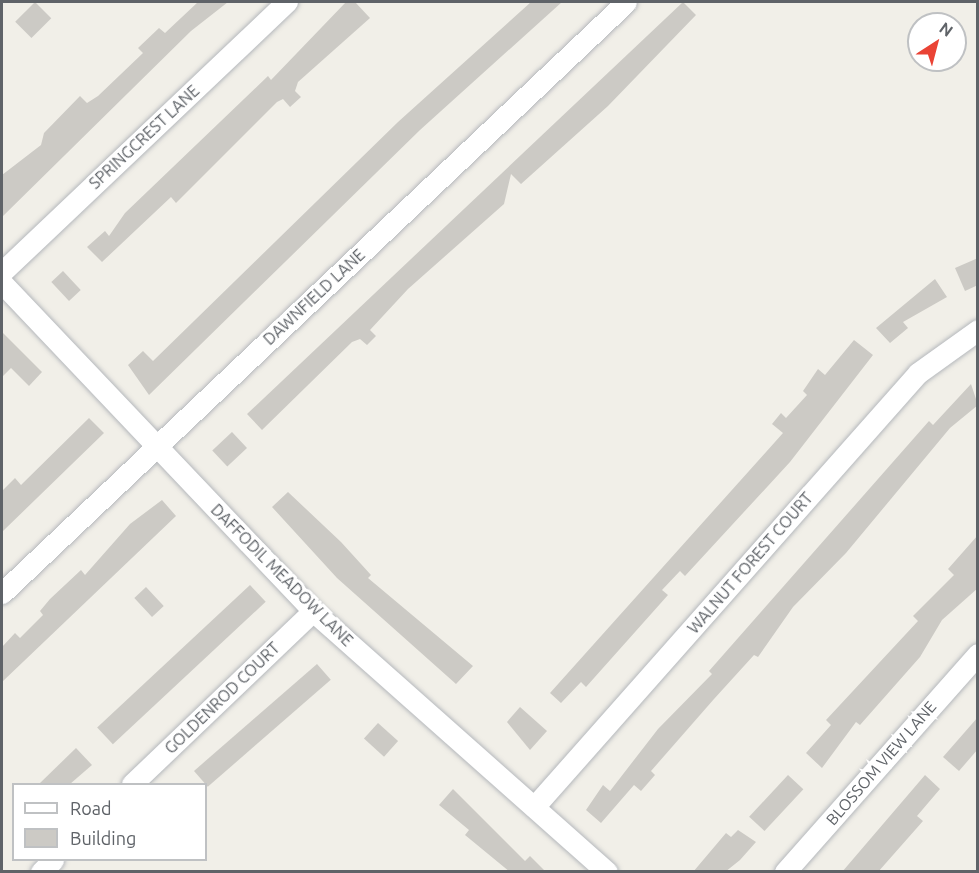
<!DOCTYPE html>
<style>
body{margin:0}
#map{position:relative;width:979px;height:873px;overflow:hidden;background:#f1efe8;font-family:Ubuntu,sans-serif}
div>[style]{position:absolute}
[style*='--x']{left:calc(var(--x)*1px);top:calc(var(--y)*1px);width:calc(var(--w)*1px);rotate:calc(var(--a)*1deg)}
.building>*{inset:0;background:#cccac5;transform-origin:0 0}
.roads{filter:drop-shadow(0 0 2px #b5b8bc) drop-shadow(0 0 2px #b5b8bc)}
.minor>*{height:21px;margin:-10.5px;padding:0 10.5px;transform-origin:10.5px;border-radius:10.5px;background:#fff}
span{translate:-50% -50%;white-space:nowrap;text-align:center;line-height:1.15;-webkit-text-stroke:6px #fff;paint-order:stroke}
.street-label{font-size:16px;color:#5f6368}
.frame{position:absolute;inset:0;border:3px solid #5f6368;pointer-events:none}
.legend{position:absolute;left:12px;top:783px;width:195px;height:78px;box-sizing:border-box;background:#fff;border:2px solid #bfc1c3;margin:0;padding:8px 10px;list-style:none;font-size:18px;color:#5f6368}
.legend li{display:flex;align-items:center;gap:12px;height:30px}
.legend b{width:30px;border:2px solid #bfc1c3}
.north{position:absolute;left:907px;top:12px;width:60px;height:60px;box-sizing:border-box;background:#fff;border:2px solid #bfc1c3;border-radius:50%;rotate:36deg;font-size:16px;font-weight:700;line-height:24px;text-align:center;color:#5f6368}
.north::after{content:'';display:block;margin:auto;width:21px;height:27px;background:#ea4335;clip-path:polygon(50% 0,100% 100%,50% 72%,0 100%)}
</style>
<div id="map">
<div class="building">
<i style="left:35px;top:2px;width:23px;height:28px;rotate:45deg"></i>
<i style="clip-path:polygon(198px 2px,228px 2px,191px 31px,2px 217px,2px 175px,41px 145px,44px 133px,80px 96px,87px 103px,98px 96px,143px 53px,138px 48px,159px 28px,165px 33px)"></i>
<i style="clip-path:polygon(346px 2px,355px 2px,370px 18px,298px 82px,295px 91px,301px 97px,290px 107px,283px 99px,277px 102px,176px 203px,171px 197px,102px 262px,87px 247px,105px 231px,109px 236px,125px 213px,268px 76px,271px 80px)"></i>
<i style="clip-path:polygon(531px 2px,562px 2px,420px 130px,149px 395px,128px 365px,143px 351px,153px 361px,398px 122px)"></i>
<i style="clip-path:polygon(683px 2px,696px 15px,608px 106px,521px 184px,511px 174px,504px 204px,408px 289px,370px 330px,376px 336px,367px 345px,360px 339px,352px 342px,262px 430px,247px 414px)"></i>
<i style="clip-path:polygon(978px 258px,978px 285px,965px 291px,955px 268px)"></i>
<i style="left:63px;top:271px;width:26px;height:16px;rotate:47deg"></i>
<i style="clip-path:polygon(935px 279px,947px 297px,903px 322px,908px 328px,890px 343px,876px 328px)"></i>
<i style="clip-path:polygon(2px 332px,42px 372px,29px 386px,11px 368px,2px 377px)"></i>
<i style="clip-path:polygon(854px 340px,873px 355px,790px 462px,685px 576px,680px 571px,662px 590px,668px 595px,586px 687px,581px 682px,561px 703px,550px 693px,783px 433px,772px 424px,781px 413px,786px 418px,807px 395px,803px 391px,818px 369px,825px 375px)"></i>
<i style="clip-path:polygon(971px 384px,978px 405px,950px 428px,846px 553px,793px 607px,758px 657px,754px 655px,714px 699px,651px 771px,655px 775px,641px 791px,634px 785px,601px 823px,586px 810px,603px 785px,610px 791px,658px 729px,712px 674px,709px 671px,929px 421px,933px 425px)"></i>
<i style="clip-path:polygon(89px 418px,104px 433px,2px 532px,2px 491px,15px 478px,21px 485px)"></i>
<i style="left:232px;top:432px;width:22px;height:27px;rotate:47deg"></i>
<i style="clip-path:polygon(288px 492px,341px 542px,371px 575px,368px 578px,473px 666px,456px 684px,337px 578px,272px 507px)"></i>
<i style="clip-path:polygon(162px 500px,176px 516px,2px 682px,2px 647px,15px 633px,20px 638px,43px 615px,40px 611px,50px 599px,81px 570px,85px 575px,130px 524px)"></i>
<i style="clip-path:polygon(978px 535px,978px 588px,942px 620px,920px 657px,860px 725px,856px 722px,822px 768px,806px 753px,831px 725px,826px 720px,918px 621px,913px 616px,954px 575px,948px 569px)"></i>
<i style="left:250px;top:585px;width:23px;height:209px;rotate:47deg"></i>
<i style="left:146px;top:587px;width:26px;height:16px;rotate:47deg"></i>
<i style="left:317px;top:664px;width:21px;height:163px;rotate:49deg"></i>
<i style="clip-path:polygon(520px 707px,547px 731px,530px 750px,507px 722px)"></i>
<i style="clip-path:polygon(978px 717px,978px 749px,959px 771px,943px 757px)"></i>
<i style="left:378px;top:723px;width:27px;height:21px;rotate:42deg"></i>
<i style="clip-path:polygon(76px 748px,92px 765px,70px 784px,39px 784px)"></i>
<i style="left:788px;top:775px;width:21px;height:57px;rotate:43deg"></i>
<i style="clip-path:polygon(925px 775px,940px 789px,917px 816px,923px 821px,878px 872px,842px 872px)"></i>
<i style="clip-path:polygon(453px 789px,525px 861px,530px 856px,546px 872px,510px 872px,465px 835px,469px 830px,439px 805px)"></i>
<i style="clip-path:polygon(738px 830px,756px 842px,740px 860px,725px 872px,693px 872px,726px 833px,731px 837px)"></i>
</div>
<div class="roads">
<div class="minor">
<i style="--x:2;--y:272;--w:393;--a:-43.5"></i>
<i style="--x:2;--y:283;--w:452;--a:46.5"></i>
<i style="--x:313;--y:611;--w:393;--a:41.6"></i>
<i style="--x:2;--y:593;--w:859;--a:-43.44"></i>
<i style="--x:132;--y:784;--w:250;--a:-43.7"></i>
<i style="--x:534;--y:807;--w:579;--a:-48.5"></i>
<i style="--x:918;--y:373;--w:74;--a:-35.6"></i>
<i style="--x:41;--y:872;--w:17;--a:-45"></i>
<i style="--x:785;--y:872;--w:291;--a:-48.5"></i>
</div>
</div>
<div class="street-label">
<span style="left:144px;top:137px;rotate:-43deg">SPRINGCREST LANE</span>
<span style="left:314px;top:297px;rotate:-43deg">DAWNFIELD LANE</span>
<span style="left:750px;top:563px;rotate:-49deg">WALNUT FOREST COURT</span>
<span style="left:282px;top:575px;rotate:45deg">DAFFODIL MEADOW LANE</span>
<span style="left:222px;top:698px;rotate:-44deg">GOLDENROD COURT</span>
<span style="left:881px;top:763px;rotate:-49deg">BLOSSOM VIEW LANE</span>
</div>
<div class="frame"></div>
<ul class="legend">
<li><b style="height:8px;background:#fff"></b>Road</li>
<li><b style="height:16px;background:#cccac5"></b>Building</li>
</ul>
<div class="north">N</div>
</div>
